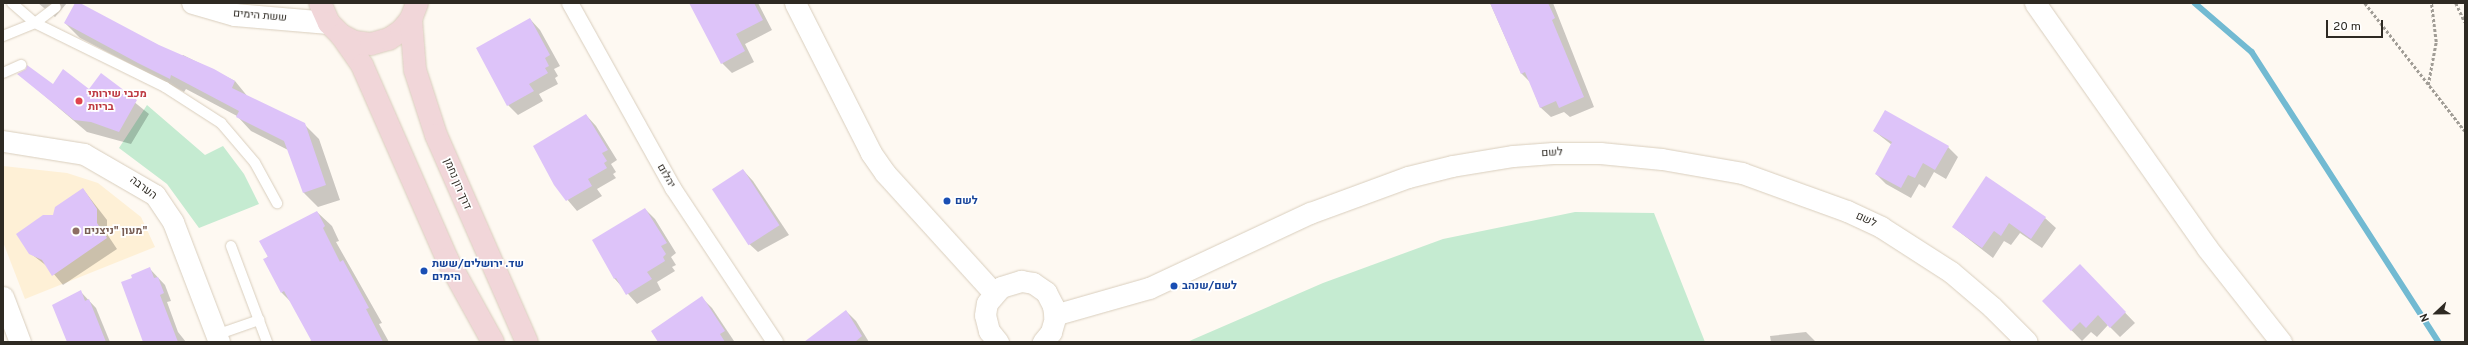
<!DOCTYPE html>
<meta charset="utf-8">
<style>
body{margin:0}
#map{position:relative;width:2468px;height:345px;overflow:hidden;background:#fef9f2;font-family:Overpass,Heebo,sans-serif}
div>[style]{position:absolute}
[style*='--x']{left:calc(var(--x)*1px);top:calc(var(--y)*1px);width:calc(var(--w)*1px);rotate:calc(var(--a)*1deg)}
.built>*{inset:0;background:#fef0d6}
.green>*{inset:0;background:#c5ebd1}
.shadow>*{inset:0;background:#0003}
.stream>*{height:5.5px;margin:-2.75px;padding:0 2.75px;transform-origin:2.75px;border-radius:2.75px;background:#72bad2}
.building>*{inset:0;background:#ddc3f9;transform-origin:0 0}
.path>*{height:2.5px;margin-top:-1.25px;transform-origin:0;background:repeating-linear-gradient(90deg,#a19d96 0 3px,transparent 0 5px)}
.roads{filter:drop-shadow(0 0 1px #d9cebd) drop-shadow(0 0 1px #d9cebd)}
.service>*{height:10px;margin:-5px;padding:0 5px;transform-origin:5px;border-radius:5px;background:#fff}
.pedestrian>*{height:16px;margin:-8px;padding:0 8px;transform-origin:8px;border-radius:8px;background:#fff}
.minor>*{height:21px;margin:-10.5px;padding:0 10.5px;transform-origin:10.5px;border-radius:10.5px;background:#fff}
.tertiary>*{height:22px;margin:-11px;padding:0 11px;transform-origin:11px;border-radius:11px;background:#fff}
.secondary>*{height:22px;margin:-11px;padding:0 11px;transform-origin:11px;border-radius:11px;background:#f1d6d9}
.dots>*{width:11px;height:11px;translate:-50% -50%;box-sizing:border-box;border:2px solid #fff;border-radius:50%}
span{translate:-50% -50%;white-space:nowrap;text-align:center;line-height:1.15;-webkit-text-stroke:3.5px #fff;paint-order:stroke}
.street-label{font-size:11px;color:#2e2a23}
.health-label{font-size:11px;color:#be3a42;font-weight:700}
.left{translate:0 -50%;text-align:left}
.transit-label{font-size:11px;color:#164399;font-weight:700}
.education-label{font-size:11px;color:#785e54;font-weight:700}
.frame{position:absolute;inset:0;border:4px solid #2e2a23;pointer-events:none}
.north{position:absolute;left:2416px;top:293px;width:40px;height:40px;-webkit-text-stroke:3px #fff;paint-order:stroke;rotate:248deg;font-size:11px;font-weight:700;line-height:16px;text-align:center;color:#2e2a23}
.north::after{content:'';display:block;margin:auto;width:14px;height:18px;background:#2e2a23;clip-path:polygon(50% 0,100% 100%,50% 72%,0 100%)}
.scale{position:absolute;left:2326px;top:20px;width:57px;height:18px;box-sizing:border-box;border:2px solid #2e2a23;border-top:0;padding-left:5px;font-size:12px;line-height:14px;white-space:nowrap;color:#2e2a23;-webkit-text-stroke:3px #fff;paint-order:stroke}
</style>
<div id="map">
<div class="built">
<i style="clip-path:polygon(3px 166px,67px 173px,98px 183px,141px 217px,155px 247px,25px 299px,3px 242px)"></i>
</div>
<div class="green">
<i style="clip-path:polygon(147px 105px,205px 155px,223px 146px,244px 174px,259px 204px,199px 228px,167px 184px,119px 148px)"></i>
<i style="clip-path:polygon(1575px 212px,1654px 213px,1705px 342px,1187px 342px,1323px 283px,1443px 239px)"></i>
</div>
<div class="shadow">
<i style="clip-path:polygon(38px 3px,67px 3px,55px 17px)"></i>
<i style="clip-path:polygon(76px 3px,181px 57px,183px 55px,235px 81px,248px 97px,304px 124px,319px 139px,340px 200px,318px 207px,304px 193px,288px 150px,251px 131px,237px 116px,186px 89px,184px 92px,80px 38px,65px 23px)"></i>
<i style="clip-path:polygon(691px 3px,758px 3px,772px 30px,745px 44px,754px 62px,732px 73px,722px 63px)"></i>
<i style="clip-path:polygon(1490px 3px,1553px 3px,1594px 107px,1570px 117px,1564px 112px,1551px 117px,1540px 107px,1530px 82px,1521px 73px)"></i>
<i style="clip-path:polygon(530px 19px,540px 30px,560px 66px,554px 69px,558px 76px,555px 78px,558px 84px,539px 94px,543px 101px,518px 115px,508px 105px)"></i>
<i style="clip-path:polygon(27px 70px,53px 85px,90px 90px,101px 75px,149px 114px,131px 144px,87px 132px,19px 74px)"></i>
<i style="clip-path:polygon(586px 115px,596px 126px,617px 160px,611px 164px,616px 172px,613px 174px,616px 178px,597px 189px,602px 196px,577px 211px,555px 185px)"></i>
<i style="clip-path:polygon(1874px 131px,1948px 147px,1958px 157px,1946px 179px,1934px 172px,1925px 188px,1919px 184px,1911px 198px,1886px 184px,1876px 174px,1892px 145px)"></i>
<i style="clip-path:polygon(743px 170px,753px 181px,789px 235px,758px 252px,747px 242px,730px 179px)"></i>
<i style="clip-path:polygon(1987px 178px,2045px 218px,2056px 228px,2042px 248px,2020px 233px,2011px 245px,2004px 241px,1993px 258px,1953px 227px)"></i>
<i style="clip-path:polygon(83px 189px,107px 220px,107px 234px,117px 249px,63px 285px,48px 267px,30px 253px,54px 216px)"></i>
<i style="clip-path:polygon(645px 209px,655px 219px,676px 253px,671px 257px,676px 265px,672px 267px,675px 271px,657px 282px,661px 290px,637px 304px,614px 278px)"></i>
<i style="clip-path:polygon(317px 212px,332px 226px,339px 241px,336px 242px,382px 323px,379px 324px,389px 342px,308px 342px,312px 340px,292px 303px,282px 293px,265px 259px)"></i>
<i style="clip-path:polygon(150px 269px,165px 285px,171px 301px,167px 302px,178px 332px,186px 342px,144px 342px,133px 279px)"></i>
<i style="clip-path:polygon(2090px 276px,2135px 323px,2120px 337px,2108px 325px,2097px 337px,2091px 332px,2082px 341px,2043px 301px)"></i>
<i style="clip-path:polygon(80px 291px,96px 308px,110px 342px,67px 342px)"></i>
<i style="clip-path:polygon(702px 298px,712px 308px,734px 341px,659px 342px)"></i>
<i style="clip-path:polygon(846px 311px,856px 321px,869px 342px,815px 342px)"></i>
<i style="clip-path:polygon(1806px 332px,1815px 341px,1823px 342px,1771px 342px,1770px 336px)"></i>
</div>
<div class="stream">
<i style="--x:2195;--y:3;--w:75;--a:40.7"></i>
<i style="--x:2252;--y:52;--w:345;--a:57.2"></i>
</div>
<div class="building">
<i style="clip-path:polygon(75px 3px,80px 3px,159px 45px,214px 69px,235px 81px,232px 88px,305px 123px,326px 185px,303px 193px,284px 141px,236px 117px,239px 111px,171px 75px,170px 79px,138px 63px,64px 23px)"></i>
<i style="clip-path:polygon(689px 3px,754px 3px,763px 20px,736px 34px,745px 51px,721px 64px)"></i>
<i style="clip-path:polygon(1490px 3px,1548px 3px,1555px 18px,1552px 20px,1584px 97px,1559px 108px,1556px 101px,1540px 108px,1525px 72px,1521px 74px)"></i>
<i style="clip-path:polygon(530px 18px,550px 55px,545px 58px,549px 66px,545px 68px,548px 73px,529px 84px,534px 91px,507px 106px,476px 48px)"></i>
<i style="clip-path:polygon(27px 65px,53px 84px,63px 69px,89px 89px,101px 73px,137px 100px,119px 132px,91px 122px,74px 120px,17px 74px,26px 69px)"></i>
<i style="clip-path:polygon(1885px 110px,1949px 146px,1935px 170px,1923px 163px,1915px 178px,1908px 175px,1901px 188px,1875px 174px,1892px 142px,1873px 131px)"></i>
<i style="clip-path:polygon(586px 114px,608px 150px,602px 153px,607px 161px,604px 163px,607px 168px,588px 179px,592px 186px,566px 201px,554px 185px,533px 146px)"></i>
<i style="left:743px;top:169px;width:67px;height:37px;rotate:57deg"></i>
<i style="clip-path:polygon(1986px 176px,2046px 217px,2031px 239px,2009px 223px,2001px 236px,1994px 231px,1982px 248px,1952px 227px)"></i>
<i style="clip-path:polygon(83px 188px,97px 209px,97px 223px,107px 238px,52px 276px,42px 260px,29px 254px,16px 234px,43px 215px,53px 215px,55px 207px)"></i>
<i style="clip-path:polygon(645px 208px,667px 243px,661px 246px,666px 254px,663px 257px,665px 261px,647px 272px,652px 279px,626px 295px,616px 278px,614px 279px,592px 240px)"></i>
<i style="clip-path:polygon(317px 211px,325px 226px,323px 228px,340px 262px,343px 260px,369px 308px,366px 309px,383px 342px,312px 342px,284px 291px,281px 293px,263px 259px,268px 257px,259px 241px)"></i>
<i style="clip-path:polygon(2080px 264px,2126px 312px,2110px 328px,2098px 315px,2086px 328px,2080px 322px,2071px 331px,2042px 301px)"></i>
<i style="clip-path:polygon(150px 267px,154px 278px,158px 277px,164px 293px,160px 295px,178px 342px,143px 342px,121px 282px,132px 278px,131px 275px)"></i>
<i style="clip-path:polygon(81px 290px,85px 301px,89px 299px,106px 342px,67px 342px,52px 305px)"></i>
<i style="clip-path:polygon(702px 296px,725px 331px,720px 334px,725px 342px,658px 342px,651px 331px)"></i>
<i style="clip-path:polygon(846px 310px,862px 336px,855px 342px,804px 342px)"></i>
</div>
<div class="path">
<i style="--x:2365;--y:3;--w:162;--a:52"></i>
<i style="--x:2456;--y:3;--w:21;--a:65"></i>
<i style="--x:2428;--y:85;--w:44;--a:-79.5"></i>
<i style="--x:2436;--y:42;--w:39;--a:-97"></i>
</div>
<div class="roads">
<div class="service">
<i style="--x:12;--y:3;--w:30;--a:41"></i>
<i style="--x:35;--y:23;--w:26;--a:-37"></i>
<i style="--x:3;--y:36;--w:35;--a:-22"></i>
<i style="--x:35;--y:23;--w:145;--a:26.2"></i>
<i style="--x:165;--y:87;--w:67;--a:32.7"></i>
<i style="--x:221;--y:123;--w:52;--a:49.6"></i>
<i style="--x:255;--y:163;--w:46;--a:61.2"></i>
<i style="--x:3;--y:73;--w:20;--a:-24"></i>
<i style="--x:231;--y:246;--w:103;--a:69.4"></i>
<i style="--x:216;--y:335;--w:46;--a:-19.2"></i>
</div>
<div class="pedestrian">
<i style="--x:570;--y:3;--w:212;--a:60.9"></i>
<i style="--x:673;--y:188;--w:185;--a:56.5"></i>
</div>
<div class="minor">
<i style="--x:795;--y:3;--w:168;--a:63.1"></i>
<i style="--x:871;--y:153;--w:24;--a:55"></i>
<i style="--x:885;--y:173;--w:162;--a:47.8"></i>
<i style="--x:2035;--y:3;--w:299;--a:54.9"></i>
<i style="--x:2207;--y:248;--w:120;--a:51.8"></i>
<i style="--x:3;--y:141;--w:82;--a:9.1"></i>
<i style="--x:84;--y:154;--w:82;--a:30"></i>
<i style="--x:155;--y:195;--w:32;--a:56"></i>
<i style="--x:173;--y:222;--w:129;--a:69"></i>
<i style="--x:3;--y:297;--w:48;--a:69.3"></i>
<i style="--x:1054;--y:315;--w:99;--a:-15.9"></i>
<i style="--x:1149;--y:288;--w:178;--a:-25"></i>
<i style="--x:1310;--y:213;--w:104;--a:-20.2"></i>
<i style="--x:1408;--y:177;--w:45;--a:-14"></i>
<i style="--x:1452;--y:166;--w:62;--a:-9.3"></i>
<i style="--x:1513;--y:156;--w:40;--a:-4.3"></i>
<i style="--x:1553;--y:153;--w:47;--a:0"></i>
<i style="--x:1600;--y:153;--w:62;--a:5.5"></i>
<i style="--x:1662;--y:159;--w:81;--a:9.9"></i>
<i style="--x:1742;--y:173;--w:112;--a:19.9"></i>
<i style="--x:1847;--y:211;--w:38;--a:25"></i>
<i style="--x:1881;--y:227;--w:83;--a:32.7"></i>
<i style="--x:1951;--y:272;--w:54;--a:40.5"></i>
<i style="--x:1992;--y:307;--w:49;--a:45"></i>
<i style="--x:998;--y:342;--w:14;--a:-129"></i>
<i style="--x:989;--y:331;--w:16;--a:-104"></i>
<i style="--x:985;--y:315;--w:12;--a:-81"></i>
<i style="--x:987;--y:303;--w:21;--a:-49"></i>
<i style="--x:1001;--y:287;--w:21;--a:-17"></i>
<i style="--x:1021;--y:281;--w:12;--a:9"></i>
<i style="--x:1033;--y:283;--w:16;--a:35"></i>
<i style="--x:1046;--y:292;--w:16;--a:63"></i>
<i style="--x:1053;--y:306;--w:12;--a:81"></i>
<i style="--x:1055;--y:318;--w:15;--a:106"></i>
<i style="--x:1051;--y:332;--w:13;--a:129"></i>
</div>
<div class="tertiary">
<i style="--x:193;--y:3;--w:44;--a:15.9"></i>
<i style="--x:235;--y:15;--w:94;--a:4.9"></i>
</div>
<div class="secondary">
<i style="--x:320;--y:3;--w:22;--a:66"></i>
<i style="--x:329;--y:23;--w:17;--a:45"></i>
<i style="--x:341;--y:35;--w:16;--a:27"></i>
<i style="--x:355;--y:42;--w:16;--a:7"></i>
<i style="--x:371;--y:44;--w:19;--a:-16"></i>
<i style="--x:389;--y:39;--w:14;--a:-34"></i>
<i style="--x:401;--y:31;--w:16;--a:-50"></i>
<i style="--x:411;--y:19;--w:17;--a:-69"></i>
<i style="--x:411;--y:19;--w:51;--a:85.5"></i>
<i style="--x:415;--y:70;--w:68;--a:72.1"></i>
<i style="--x:436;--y:135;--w:226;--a:66.3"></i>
<i style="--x:341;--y:35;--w:37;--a:55"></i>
<i style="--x:362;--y:65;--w:212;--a:66.3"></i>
<i style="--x:447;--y:259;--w:95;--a:61"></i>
</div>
</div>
<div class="dots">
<i style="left:79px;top:101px;background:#e0444e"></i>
<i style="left:947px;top:201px;background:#1a4fb4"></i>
<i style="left:76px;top:231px;background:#8d6e63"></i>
<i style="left:424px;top:271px;background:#1a4fb4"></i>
<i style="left:1174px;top:286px;background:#1a4fb4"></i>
</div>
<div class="street-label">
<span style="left:260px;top:16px;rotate:5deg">ששת הימים</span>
<span style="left:1552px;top:153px;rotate:-3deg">לשם</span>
<span style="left:666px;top:176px;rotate:60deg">יהלום</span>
<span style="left:457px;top:184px;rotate:67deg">דרך רון נחמן</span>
<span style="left:143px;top:188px;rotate:37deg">הערבה</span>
<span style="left:1866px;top:220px;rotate:25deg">לשם</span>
</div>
<div class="health-label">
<span class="left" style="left:88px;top:101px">מכבי שירותי<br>בריות</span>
</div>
<div class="transit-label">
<span class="left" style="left:955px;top:201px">לשם</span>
<span class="left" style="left:432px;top:271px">שד. ירושלים/ששת<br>הימים</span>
<span class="left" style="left:1182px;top:286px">לשם/שנהב</span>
</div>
<div class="education-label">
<span class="left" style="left:84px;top:231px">מעון "ניצנים"</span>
</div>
<div class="frame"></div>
<div class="north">N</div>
<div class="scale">20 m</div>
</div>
